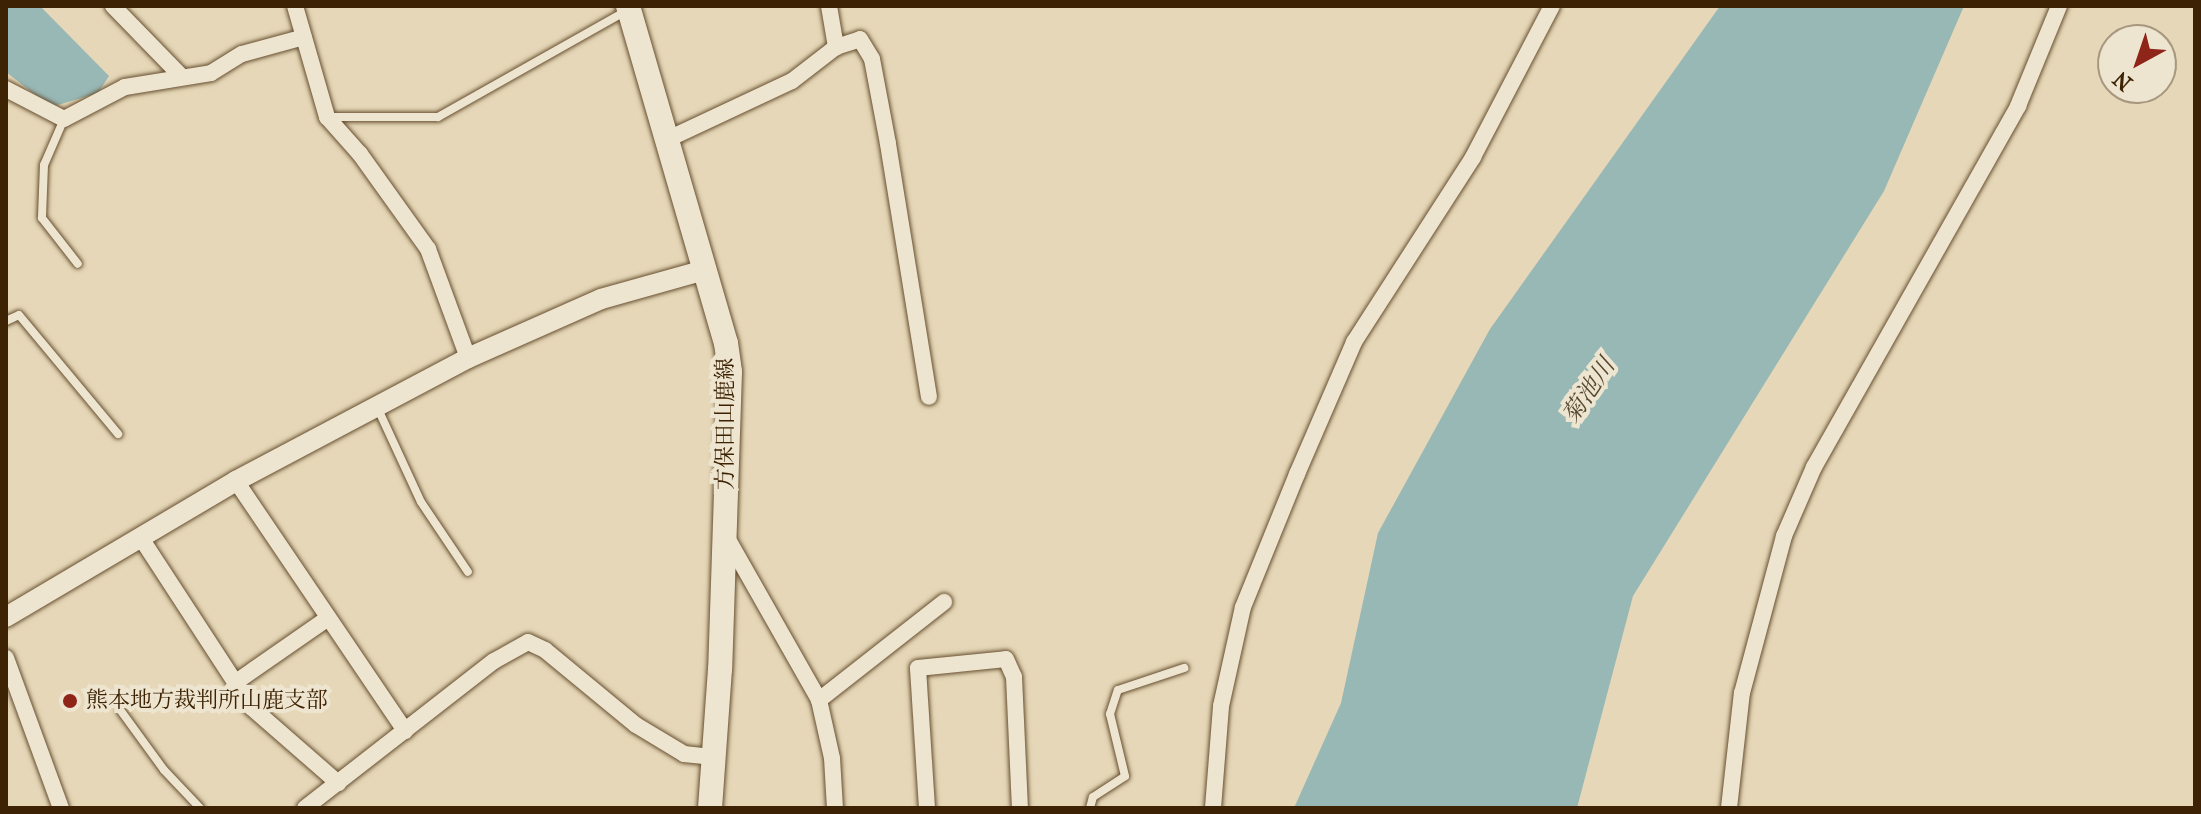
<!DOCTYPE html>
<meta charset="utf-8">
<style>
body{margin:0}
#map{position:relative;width:2201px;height:814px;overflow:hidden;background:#e5d7b7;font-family:"IM FELL French Canon","Noto Serif JP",serif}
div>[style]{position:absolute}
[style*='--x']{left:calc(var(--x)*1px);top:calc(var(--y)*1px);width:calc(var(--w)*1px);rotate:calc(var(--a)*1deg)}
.water>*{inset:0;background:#98b8b6}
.roads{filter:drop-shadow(0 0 2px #674f30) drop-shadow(0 0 2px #674f30)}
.service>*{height:8px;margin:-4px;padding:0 4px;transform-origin:4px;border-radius:4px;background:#eee5d0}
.minor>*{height:16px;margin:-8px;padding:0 8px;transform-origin:8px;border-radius:8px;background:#eee5d0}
.tertiary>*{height:20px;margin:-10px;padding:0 10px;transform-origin:10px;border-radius:10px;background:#eee5d0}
.secondary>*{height:24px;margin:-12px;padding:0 12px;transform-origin:12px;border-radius:12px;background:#eee5d0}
.dots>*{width:22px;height:22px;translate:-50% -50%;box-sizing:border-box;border:4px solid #eee5d0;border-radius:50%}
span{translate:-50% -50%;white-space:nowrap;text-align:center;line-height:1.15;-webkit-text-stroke:8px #eee5d0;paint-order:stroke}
.street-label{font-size:22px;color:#3d2203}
.poi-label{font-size:22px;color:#3d2203}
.left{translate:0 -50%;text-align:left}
.water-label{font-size:24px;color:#544830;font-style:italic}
.frame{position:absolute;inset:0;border:8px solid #3d2203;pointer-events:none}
.north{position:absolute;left:2097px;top:24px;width:80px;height:80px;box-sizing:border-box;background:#eee5d0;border:2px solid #a7977e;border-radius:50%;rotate:220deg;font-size:22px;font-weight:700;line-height:32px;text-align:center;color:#3d2203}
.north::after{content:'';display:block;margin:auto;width:28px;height:36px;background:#8f2418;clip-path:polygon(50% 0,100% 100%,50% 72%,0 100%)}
</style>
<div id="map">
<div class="water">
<i style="clip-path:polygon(6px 6px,40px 6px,109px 76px,98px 93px,51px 107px,6px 72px)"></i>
<i style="clip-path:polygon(1720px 6px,1964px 6px,1884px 191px,1633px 596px,1577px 808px,1294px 808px,1341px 703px,1378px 533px,1490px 329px)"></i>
</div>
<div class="roads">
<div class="service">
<i style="--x:330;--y:117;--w:108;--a:0"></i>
<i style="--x:438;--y:117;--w:218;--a:-29.4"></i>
<i style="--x:64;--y:119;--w:50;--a:113.5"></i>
<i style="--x:44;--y:165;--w:53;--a:92.2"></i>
<i style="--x:42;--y:218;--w:58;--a:52"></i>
<i style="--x:6;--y:321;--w:14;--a:-25"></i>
<i style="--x:19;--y:315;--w:155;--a:50.2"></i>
<i style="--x:378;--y:409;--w:102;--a:65.2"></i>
<i style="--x:421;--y:502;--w:84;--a:56.1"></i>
<i style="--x:121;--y:711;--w:73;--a:53.9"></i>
<i style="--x:164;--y:770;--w:52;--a:46.5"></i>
<i style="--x:1090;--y:808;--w:11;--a:-75"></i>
<i style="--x:1093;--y:797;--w:38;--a:-33"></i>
<i style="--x:1125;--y:776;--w:64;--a:-103.6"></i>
<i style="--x:1110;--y:714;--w:25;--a:-72"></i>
<i style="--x:1118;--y:690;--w:70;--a:-18.4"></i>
</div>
<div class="minor">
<i style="--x:113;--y:6;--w:99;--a:45.8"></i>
<i style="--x:295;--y:6;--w:116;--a:73.9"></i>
<i style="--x:327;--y:117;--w:50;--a:48.3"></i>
<i style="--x:360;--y:154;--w:117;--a:54.4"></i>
<i style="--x:428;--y:249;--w:116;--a:69.8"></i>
<i style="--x:829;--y:6;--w:42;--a:80.3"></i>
<i style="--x:6;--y:89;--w:65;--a:27.3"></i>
<i style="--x:64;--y:119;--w:69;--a:-27.7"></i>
<i style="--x:125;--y:87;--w:87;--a:-9.2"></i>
<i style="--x:211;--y:73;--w:36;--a:-32"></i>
<i style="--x:242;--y:54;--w:64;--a:-15.3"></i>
<i style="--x:666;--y:140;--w:139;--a:-25.1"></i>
<i style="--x:792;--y:81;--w:56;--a:-37.7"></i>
<i style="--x:836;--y:47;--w:25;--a:-18"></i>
<i style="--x:860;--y:39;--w:23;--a:59"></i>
<i style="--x:872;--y:59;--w:86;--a:79.3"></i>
<i style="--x:888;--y:144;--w:256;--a:80.8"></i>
<i style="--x:236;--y:481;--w:302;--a:55.9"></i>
<i style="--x:726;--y:536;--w:189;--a:60.4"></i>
<i style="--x:819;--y:700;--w:59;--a:77.4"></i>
<i style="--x:832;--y:758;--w:50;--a:86.6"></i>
<i style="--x:141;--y:538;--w:202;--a:56.9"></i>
<i style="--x:251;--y:707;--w:116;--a:41.1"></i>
<i style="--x:6;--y:658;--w:160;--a:69.9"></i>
<i style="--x:236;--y:682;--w:112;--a:-34.8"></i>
<i style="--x:819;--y:700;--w:159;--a:-38.1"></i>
<i style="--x:305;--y:808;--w:239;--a:-37.9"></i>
<i style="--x:494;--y:661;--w:39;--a:-29"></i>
<i style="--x:528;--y:642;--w:19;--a:25"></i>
<i style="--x:545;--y:650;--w:118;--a:39.5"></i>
<i style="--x:636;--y:725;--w:56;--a:31.1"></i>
<i style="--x:684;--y:754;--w:30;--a:6"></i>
<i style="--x:927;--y:808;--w:140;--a:-93.7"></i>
<i style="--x:918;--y:668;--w:88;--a:-5.8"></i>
<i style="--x:1006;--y:659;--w:20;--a:66"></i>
<i style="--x:1014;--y:677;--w:131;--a:87.4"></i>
<i style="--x:1213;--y:808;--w:102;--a:-85.5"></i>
<i style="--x:1221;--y:706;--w:101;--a:-77.5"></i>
<i style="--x:1243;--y:607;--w:144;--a:-67.9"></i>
<i style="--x:1297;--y:474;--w:144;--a:-66.6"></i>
<i style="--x:1354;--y:342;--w:220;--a:-57.2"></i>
<i style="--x:1473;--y:157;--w:170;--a:-62.4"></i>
<i style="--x:1729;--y:808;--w:116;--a:-83.6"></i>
<i style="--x:1742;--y:693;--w:163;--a:-75"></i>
<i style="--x:1784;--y:536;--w:75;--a:-66.5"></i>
<i style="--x:1814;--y:467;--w:415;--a:-60.5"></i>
<i style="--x:2018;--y:106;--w:108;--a:-67.7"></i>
</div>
<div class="tertiary">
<i style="--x:6;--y:617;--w:267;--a:-30.6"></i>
<i style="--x:236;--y:481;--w:263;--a:-27.9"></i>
<i style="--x:468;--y:358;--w:145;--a:-23.9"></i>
<i style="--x:601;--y:299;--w:108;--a:-15.6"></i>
</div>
<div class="secondary">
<i style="--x:628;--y:6;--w:351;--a:73.8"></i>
<i style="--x:726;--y:343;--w:29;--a:82"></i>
<i style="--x:730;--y:372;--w:297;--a:91.9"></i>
<i style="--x:720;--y:669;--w:139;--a:94.1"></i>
</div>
</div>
<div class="dots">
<i style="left:70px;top:701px;background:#8f2418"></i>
</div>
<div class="street-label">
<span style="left:726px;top:424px;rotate:-90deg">方保田山鹿線</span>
</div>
<div class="poi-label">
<span class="left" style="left:86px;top:701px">熊本地方裁判所山鹿支部</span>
</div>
<div class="water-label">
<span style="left:1589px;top:391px;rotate:-56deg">菊池川</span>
</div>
<div class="frame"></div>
<div class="north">N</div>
</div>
